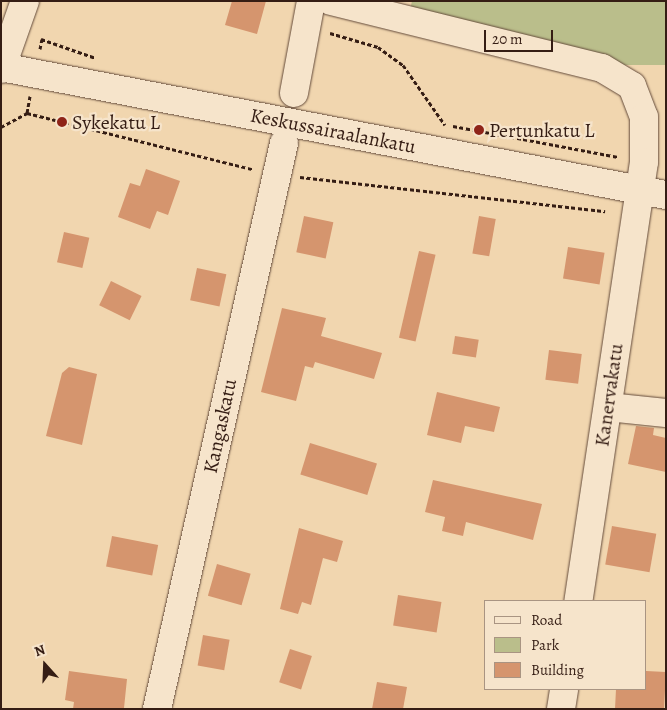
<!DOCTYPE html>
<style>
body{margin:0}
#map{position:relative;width:667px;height:710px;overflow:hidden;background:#f1d6af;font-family:Alegreya,serif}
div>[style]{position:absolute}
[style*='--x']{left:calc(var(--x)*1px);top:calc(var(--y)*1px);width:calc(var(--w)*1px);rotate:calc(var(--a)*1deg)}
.green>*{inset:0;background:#babe8b}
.building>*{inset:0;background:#d5956e;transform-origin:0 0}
.path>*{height:3px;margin-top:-1.5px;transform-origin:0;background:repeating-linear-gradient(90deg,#351d14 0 4px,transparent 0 6.5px)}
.roads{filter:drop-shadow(0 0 1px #644b3b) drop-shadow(0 0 1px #644b3b)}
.street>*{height:28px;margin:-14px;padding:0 14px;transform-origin:14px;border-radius:14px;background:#f6e4cb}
.secondary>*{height:28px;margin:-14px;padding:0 14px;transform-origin:14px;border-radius:14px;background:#f6e4cb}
.dots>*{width:14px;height:14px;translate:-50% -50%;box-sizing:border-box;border:2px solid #f6e4cb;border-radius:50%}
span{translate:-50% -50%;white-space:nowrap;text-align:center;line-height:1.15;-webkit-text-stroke:4.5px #f6e4cb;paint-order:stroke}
.poi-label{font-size:20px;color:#351d14}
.left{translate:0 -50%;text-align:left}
.street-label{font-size:20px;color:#351d14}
.frame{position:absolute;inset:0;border:2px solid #351d14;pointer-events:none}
.legend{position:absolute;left:484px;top:600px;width:162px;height:90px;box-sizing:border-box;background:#f6e4cb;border:1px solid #a99482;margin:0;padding:6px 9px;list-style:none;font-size:15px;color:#351d14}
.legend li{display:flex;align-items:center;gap:10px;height:25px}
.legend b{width:25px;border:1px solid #a99482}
.north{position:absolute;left:20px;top:640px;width:50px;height:50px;-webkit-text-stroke:4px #f6e4cb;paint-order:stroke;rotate:340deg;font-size:14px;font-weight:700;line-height:20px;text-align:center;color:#351d14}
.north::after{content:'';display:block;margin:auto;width:18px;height:22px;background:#351d14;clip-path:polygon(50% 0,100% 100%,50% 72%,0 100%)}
.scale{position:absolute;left:484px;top:30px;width:69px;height:22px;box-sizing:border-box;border:2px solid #351d14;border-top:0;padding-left:6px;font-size:15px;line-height:18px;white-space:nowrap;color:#351d14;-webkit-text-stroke:4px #f6e4cb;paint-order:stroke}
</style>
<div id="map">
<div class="green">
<i style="clip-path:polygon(412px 1px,666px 1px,666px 65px,612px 65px,410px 10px)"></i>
</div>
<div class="building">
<i style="clip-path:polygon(232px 1px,266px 1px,257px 34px,225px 25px)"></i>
<i style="clip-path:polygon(146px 169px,180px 181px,168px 215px,157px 211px,150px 229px,118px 217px,130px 183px,140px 186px)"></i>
<i style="left:304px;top:216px;width:30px;height:37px;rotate:12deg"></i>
<i style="left:479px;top:216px;width:17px;height:38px;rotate:10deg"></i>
<i style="left:64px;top:232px;width:26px;height:31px;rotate:13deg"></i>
<i style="left:568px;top:247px;width:37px;height:32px;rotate:9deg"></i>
<i style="left:419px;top:251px;width:17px;height:89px;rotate:13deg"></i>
<i style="left:197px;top:268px;width:30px;height:33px;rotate:12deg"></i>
<i style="left:111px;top:281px;width:34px;height:27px;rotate:26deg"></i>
<i style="clip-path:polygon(282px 308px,326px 318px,321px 336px,382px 353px,374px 379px,315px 362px,313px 368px,305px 366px,296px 401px,261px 392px)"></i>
<i style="left:455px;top:336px;width:24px;height:18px;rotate:9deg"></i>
<i style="left:549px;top:350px;width:33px;height:30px;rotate:7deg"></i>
<i style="clip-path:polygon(69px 367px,97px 374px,82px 445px,46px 436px,62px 373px)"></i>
<i style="clip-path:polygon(437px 392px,500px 407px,494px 432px,465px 426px,461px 443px,427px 435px)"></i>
<i style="clip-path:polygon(636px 426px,654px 428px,653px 435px,666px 438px,666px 472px,628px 464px)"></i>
<i style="left:310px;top:443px;width:70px;height:33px;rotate:17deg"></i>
<i style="clip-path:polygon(433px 480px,542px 504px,533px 540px,466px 522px,463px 536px,442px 531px,445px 517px,425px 512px)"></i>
<i style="left:612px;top:526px;width:45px;height:39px;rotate:10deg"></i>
<i style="clip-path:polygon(299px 528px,343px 541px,337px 562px,323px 558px,311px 605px,302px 602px,298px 614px,280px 609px)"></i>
<i style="left:112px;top:536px;width:47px;height:31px;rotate:11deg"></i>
<i style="left:217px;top:564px;width:35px;height:33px;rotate:16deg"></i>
<i style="left:398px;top:595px;width:44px;height:31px;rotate:9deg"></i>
<i style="left:203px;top:635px;width:27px;height:31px;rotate:10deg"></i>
<i style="left:290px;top:649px;width:23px;height:35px;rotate:18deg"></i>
<i style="clip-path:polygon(69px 671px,127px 679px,124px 708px,73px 709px,74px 702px,65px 700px)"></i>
<i style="clip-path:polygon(646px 671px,666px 672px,664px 709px,615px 709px,616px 689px,646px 689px)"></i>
<i style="clip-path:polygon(377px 682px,407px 687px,403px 709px,372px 709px)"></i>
</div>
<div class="path">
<i style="--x:330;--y:33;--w:50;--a:16.3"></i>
<i style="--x:378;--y:47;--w:31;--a:36"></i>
<i style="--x:403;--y:65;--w:73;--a:55"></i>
<i style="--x:41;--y:39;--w:58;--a:19.1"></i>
<i style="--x:40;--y:49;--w:10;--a:-79"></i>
<i style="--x:30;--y:96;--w:17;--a:100"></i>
<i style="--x:27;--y:113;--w:232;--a:14"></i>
<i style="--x:453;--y:126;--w:168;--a:10.6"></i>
<i style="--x:1;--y:127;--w:30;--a:-28"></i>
<i style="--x:300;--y:177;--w:307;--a:6.4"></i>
</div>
<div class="roads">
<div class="street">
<i style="--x:331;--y:1;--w:279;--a:13.9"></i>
<i style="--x:602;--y:68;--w:35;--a:31"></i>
<i style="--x:632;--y:86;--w:33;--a:69"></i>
<i style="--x:644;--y:117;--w:45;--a:90"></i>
<i style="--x:644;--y:162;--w:444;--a:98.5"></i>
<i style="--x:1;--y:69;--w:72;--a:-70.6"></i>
<i style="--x:294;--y:93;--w:94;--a:-79.5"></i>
<i style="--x:608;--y:407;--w:58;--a:5.9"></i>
<i style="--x:157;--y:709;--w:580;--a:-77.35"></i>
<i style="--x:561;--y:709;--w:20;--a:-81"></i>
</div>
<div class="secondary">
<i style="--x:1;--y:67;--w:677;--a:10.9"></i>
</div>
</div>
<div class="dots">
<i style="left:62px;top:122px;background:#8f2418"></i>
<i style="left:479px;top:130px;background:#8f2418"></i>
</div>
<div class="poi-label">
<span class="left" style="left:72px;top:122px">Sykekatu L</span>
<span class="left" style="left:489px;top:130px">Pertunkatu L</span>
</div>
<div class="street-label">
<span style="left:333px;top:131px;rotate:11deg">Keskussairaalankatu</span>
<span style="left:609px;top:395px;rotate:-82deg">Kanervakatu</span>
<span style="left:220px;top:426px;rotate:-78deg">Kangaskatu</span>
</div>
<div class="frame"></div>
<ul class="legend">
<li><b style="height:6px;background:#f6e4cb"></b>Road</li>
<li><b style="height:14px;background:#babe8b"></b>Park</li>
<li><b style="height:14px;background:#d5956e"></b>Building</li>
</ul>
<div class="north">N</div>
<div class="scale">20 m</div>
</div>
